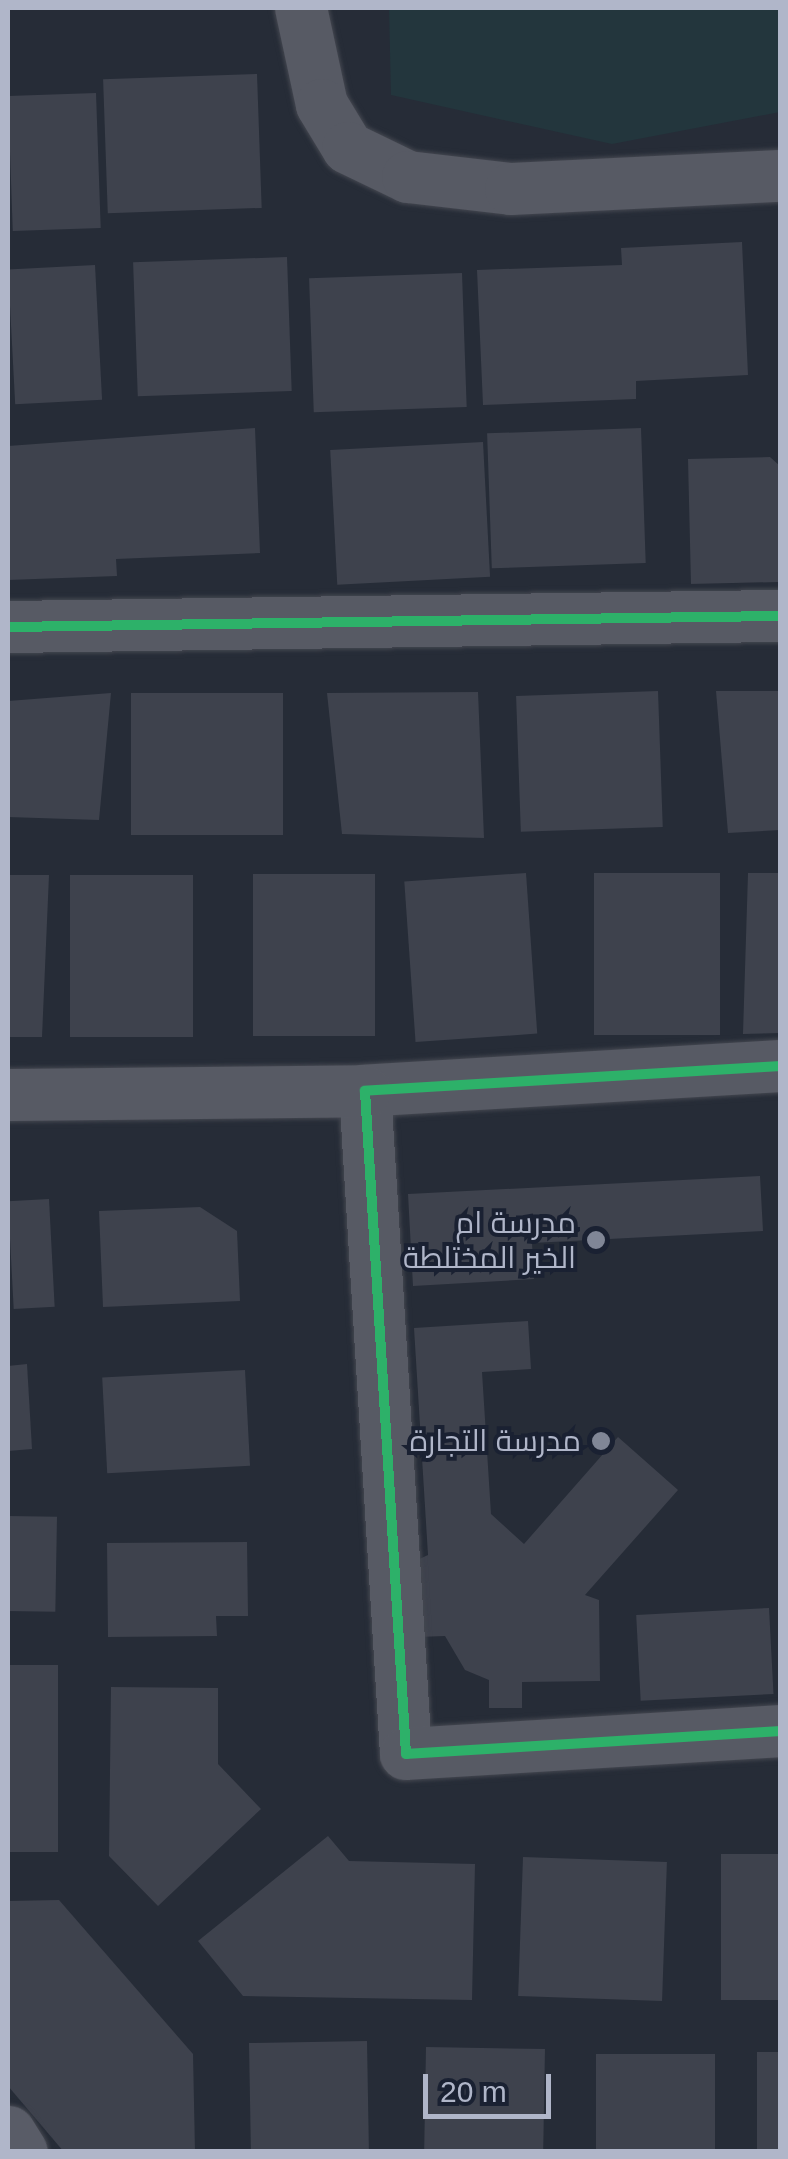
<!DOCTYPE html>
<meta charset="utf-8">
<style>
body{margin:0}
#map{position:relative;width:788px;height:2159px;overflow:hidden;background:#262c37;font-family:Arial,Cairo,sans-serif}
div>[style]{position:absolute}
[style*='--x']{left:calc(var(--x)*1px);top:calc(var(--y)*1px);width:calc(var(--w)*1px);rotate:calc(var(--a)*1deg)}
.green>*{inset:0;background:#23363d}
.building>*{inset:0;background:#3e424d;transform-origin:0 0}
.roads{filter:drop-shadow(0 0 2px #444750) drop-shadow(0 0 2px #444750)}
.minor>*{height:52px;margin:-26px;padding:0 26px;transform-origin:26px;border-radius:26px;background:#575a64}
.major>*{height:55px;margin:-27.5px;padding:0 27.5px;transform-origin:27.5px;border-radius:27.5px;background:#595c67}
.cycleway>*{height:10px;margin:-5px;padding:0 5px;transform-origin:5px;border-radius:5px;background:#2db169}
.dots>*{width:28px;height:28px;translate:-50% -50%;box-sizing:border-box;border:5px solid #1a2132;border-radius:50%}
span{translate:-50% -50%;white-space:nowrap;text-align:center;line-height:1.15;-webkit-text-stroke:8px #1a2132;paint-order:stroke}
.poi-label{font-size:30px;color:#b0b6c9}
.right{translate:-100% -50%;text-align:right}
.frame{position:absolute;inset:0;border:10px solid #b0b6c9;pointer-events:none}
.scale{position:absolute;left:423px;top:2074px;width:128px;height:45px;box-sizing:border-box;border:5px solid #b0b6c9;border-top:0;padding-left:12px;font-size:30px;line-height:35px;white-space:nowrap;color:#b0b6c9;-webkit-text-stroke:8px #1a2132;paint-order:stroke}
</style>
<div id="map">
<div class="green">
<i style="clip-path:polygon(389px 8px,780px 8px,780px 112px,612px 144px,391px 95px)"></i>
</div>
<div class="building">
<i style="left:257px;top:74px;width:134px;height:154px;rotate:88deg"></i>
<i style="left:96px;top:93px;width:135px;height:88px;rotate:88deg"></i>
<i style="clip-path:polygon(742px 242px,748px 375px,636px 381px,636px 399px,483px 405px,477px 270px,622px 265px,621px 248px)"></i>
<i style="left:287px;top:257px;width:134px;height:154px;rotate:88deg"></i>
<i style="left:95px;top:265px;width:135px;height:87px;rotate:87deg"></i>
<i style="left:462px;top:273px;width:134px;height:153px;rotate:88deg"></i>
<i style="clip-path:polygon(255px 428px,260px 553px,116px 559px,117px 576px,8px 580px,8px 446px)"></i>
<i style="left:641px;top:428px;width:135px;height:154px;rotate:88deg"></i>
<i style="left:483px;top:442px;width:135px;height:153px;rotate:87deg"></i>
<i style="clip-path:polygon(770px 457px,780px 466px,780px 582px,691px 584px,688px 459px)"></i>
<i style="left:658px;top:691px;width:136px;height:142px;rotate:88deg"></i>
<i style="clip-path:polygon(716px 691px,780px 691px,780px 830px,728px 833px)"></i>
<i style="clip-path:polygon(478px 692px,484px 838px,342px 834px,327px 693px)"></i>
<i style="clip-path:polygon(111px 693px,99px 820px,8px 817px,8px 701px)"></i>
<i style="left:283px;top:693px;width:142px;height:152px;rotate:90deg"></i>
<i style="left:526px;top:873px;width:161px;height:122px;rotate:86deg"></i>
<i style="left:594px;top:873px;width:126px;height:162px"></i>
<i style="clip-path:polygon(748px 873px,780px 873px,780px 1033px,743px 1034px)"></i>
<i style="left:253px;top:874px;width:122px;height:162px"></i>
<i style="clip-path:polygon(8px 875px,49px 875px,42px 1037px,8px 1037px)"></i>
<i style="left:70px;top:875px;width:123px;height:162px"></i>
<i style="clip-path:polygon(760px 1176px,763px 1231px,532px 1243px,534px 1279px,413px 1286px,408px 1194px)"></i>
<i style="left:49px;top:1199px;width:108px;height:41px;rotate:87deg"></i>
<i style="clip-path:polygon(200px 1207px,237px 1231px,240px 1301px,103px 1307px,99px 1211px)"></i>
<i style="clip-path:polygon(528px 1321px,531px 1369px,482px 1372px,491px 1514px,524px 1544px,618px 1437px,678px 1490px,585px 1595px,599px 1600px,600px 1681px,522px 1682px,522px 1708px,489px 1708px,489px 1680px,465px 1670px,445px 1636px,418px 1637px,415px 1561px,428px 1555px,414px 1328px)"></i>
<i style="clip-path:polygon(27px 1364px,32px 1449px,8px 1451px,8px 1366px)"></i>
<i style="left:245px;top:1370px;width:96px;height:143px;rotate:87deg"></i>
<i style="left:8px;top:1516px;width:49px;height:95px;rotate:1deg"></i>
<i style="clip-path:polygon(247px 1542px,248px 1616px,216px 1616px,217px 1636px,108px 1637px,107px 1543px)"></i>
<i style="left:769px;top:1608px;width:86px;height:133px;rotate:87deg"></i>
<i style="left:8px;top:1665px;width:50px;height:187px"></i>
<i style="clip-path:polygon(111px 1687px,218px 1688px,218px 1764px,261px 1809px,158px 1906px,109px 1856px)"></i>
<i style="clip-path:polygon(328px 1836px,349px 1861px,475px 1864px,472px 2000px,243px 1996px,198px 1941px)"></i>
<i style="left:780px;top:1854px;width:146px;height:59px;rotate:90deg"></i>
<i style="left:523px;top:1857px;width:144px;height:139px;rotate:2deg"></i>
<i style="clip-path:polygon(59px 1900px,193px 2054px,195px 2152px,64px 2152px,8px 2086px,8px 1901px)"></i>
<i style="left:367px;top:2041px;width:111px;height:118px;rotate:89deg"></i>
<i style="left:426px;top:2047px;width:119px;height:105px;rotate:1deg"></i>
<i style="left:757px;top:2052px;width:23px;height:100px"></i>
<i style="left:596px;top:2054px;width:119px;height:98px"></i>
</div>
<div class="roads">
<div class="minor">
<i style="--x:301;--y:8;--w:99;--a:77.8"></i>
<i style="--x:322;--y:105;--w:50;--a:58.8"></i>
<i style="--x:348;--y:148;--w:67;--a:25.8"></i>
<i style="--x:408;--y:177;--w:104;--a:6.6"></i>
<i style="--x:511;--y:189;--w:269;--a:-2.8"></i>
<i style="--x:8;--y:627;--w:772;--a:-0.82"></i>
<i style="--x:780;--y:1066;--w:416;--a:176.6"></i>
<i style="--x:365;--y:1091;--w:664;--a:86.46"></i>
<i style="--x:406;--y:1754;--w:375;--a:-3.5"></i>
<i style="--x:8;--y:1095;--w:357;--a:-0.6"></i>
</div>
<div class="major">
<i style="--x:8;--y:2133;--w:22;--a:58"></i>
</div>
</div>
<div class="cycleway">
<i style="--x:8;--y:627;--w:772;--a:-0.82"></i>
<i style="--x:780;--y:1066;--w:416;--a:176.6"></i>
<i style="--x:365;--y:1091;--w:664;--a:86.46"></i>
<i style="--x:406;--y:1754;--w:375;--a:-3.5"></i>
</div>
<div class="dots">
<i style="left:596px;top:1240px;background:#808696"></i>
<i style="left:601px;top:1441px;background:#808696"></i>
</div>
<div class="poi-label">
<span class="right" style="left:576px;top:1240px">مدرسة ام<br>الخير المختلطة</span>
<span class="right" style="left:581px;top:1441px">مدرسة التجارة</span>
</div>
<div class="frame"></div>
<div class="scale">20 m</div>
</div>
